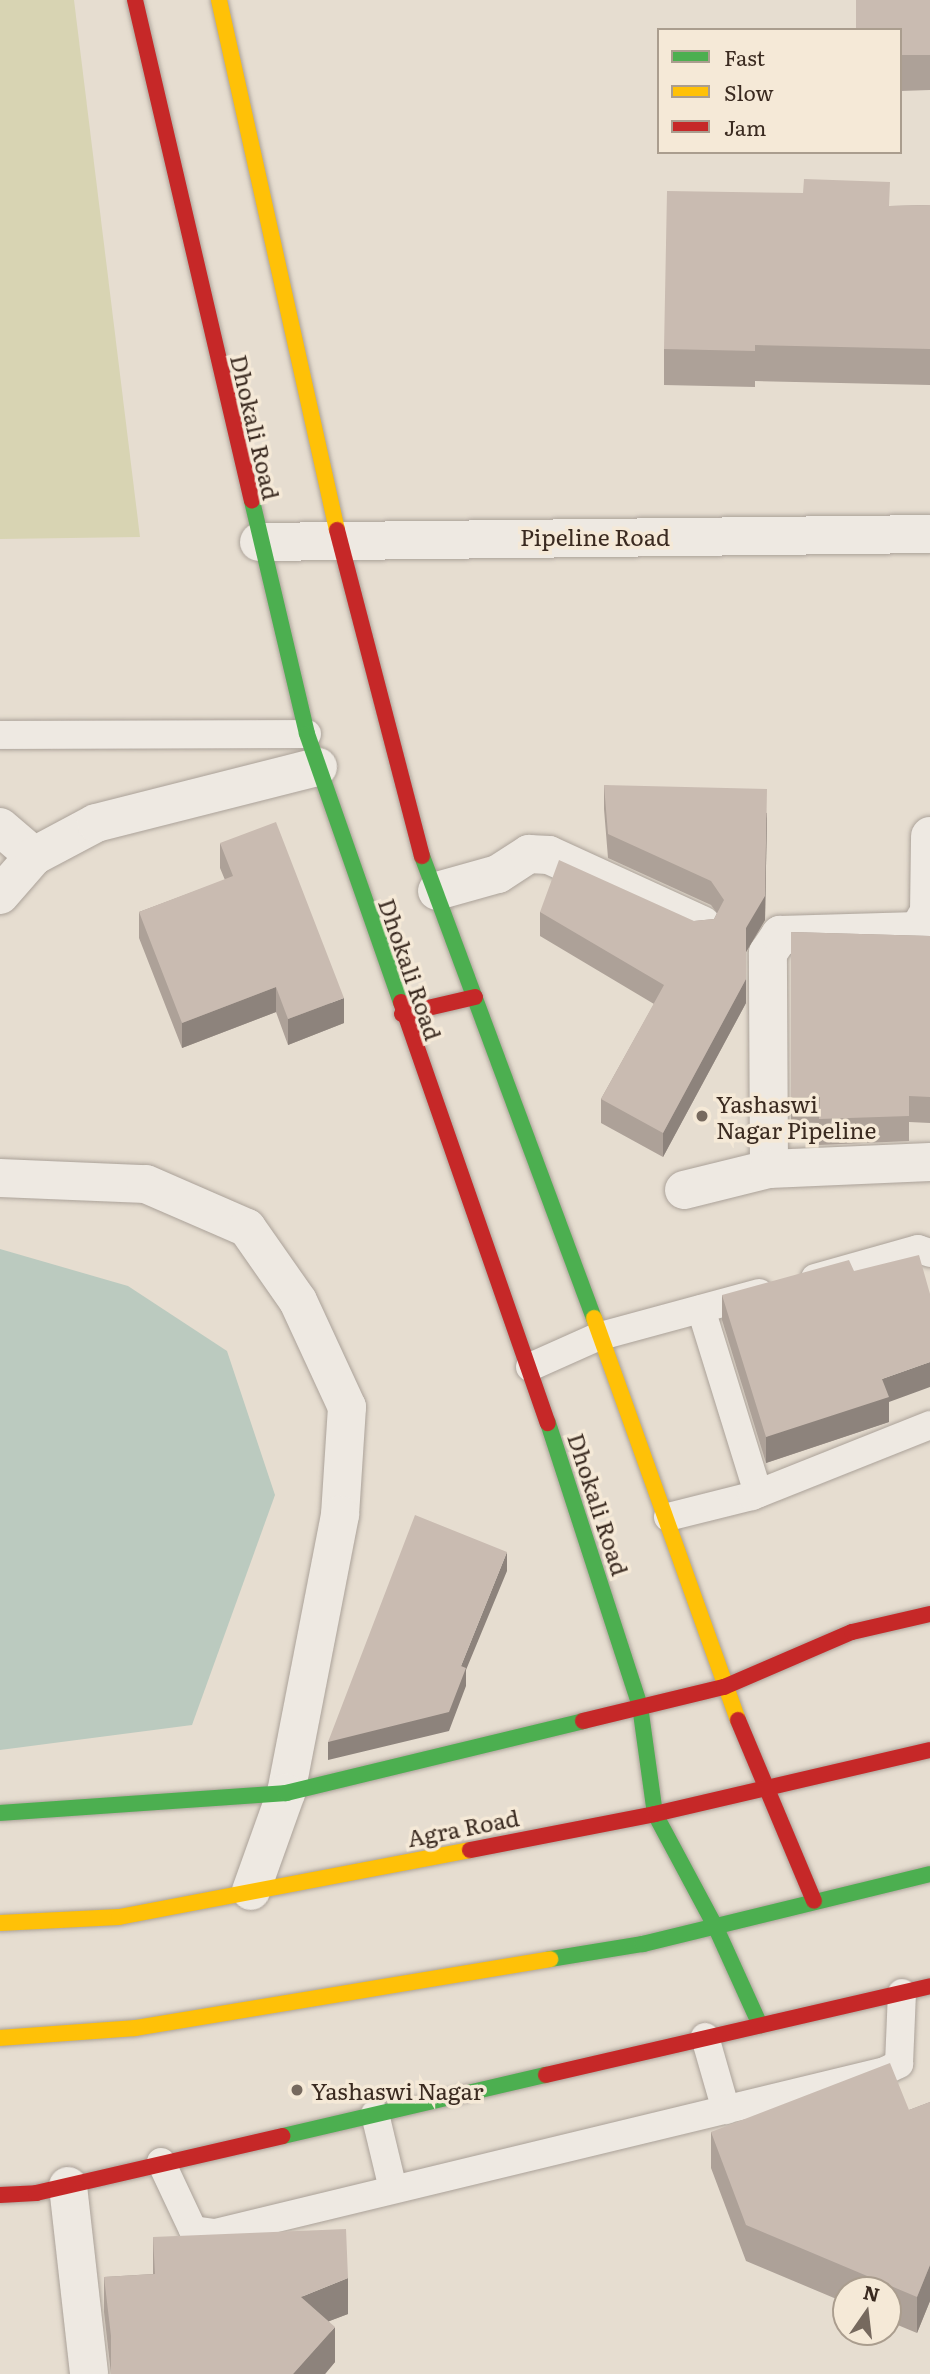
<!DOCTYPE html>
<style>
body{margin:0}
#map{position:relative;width:930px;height:2374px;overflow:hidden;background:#e6ddd0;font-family:Literata,serif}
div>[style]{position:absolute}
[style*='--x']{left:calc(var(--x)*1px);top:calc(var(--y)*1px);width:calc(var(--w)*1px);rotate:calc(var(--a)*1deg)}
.green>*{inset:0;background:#d8d4b3}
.water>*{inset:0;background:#bbcabf}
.roads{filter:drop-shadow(0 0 2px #aba299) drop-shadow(0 0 2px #aba299)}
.lane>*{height:28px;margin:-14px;padding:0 14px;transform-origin:14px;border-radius:14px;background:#eee9e2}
.street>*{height:38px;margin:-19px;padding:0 19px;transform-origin:19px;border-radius:19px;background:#eee9e2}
.fast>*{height:16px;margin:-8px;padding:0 8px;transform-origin:8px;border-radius:8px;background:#4caf50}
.slow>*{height:16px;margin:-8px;padding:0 8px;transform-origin:8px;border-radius:8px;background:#ffc107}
.jam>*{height:16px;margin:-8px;padding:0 8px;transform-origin:8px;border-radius:8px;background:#c62828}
.wall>*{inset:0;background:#ada198}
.shaded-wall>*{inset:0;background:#8d837c}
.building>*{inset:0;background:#c9bbb1}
.dots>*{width:19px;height:19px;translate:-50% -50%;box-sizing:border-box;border:4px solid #f5e9d7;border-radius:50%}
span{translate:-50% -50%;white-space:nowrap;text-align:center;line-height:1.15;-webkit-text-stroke:7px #f5e9d7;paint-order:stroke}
.street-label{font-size:23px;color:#3a2a20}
.poi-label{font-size:23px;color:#3a2a20}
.left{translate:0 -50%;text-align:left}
.legend{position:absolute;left:657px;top:28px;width:245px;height:126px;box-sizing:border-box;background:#f5e9d7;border:2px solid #aa9d8e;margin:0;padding:9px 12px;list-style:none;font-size:21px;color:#3a2a20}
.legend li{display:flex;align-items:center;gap:14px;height:35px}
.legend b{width:35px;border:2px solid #aa9d8e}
.north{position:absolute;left:832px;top:2276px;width:70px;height:70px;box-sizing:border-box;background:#f5e9d7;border:2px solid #aa9d8e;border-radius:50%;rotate:14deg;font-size:19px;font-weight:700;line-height:28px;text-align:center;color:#3a2a20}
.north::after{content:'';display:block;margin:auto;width:24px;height:32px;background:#76695e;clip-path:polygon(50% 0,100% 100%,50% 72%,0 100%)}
</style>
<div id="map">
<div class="green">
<i style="clip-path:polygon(0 0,74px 0,140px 537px,0 539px)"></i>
</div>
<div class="water">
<i style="clip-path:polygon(0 1249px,128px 1286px,227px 1351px,275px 1495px,192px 1725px,0 1750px)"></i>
</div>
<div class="roads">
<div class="lane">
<i style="--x:0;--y:735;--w:307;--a:-0.2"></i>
<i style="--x:815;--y:1278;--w:107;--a:-15.7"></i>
<i style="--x:918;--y:1249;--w:13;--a:18"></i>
<i style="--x:701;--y:1309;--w:193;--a:72.8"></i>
<i style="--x:530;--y:1367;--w:73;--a:-24.1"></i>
<i style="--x:597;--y:1337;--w:168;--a:-15.2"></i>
<i style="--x:668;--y:1517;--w:87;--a:-14"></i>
<i style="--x:752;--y:1496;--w:192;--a:-21.7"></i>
<i style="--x:705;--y:2037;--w:76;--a:74"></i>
<i style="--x:375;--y:2114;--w:77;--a:76.5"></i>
<i style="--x:161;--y:2162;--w:75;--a:64.8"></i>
<i style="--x:193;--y:2230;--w:22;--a:8"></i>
<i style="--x:215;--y:2233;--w:689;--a:-13.59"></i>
<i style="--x:885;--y:2071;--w:16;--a:-27"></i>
<i style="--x:899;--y:2064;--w:71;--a:-87.6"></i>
</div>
<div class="street">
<i style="--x:259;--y:542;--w:671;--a:-0.68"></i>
<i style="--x:0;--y:827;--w:45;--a:40.5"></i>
<i style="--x:437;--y:891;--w:63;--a:-15.6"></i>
<i style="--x:498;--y:874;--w:37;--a:-33"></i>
<i style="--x:529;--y:854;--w:20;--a:3"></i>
<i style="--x:549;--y:855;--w:168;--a:24.6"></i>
<i style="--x:0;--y:895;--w:52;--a:-48.9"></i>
<i style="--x:34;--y:856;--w:70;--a:-28"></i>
<i style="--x:96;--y:823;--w:229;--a:-14.2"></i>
<i style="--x:769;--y:1169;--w:216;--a:-90.3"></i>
<i style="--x:768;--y:953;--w:22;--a:-56"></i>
<i style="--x:780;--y:935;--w:138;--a:-1.7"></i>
<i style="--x:918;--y:931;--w:22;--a:-60"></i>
<i style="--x:929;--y:912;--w:76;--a:-89.2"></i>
<i style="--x:0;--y:1178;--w:146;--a:2.4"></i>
<i style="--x:146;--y:1184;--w:110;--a:23.5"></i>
<i style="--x:247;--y:1228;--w:89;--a:55.1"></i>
<i style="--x:298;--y:1301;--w:117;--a:65.2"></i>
<i style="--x:347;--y:1407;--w:108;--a:93.7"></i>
<i style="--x:340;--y:1515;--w:283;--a:101"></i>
<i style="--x:286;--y:1793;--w:104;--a:109.7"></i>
<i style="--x:684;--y:1190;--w:88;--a:-13.9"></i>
<i style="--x:769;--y:1169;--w:161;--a:-2.5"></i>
<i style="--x:68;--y:2186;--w:189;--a:83.6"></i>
</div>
<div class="fast">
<i style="--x:252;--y:501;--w:239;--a:76.7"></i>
<i style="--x:307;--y:734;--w:284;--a:70.7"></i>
<i style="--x:422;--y:856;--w:493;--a:69.6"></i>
<i style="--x:548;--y:1423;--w:298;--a:72"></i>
<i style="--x:640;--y:1706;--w:109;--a:82.1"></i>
<i style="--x:655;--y:1814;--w:129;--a:61.8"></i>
<i style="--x:716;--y:1928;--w:107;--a:65.6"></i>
<i style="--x:0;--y:1813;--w:287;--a:-4"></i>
<i style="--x:286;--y:1793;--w:306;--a:-13.6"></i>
<i style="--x:550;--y:1959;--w:94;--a:-9.2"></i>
<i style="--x:643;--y:1944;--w:295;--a:-13.7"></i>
<i style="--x:283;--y:2136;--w:270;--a:-13.1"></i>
</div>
<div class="slow">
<i style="--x:219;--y:0;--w:543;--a:77.45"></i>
<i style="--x:594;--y:1318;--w:427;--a:70.3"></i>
<i style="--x:0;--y:1923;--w:119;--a:-2.9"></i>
<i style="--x:119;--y:1917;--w:357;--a:-10.8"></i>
<i style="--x:0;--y:2038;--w:135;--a:-4.2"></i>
<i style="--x:135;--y:2028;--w:421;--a:-9.4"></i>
</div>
<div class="jam">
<i style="--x:135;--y:0;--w:514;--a:76.86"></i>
<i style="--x:337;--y:530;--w:337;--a:75.4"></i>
<i style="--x:401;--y:1002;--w:446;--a:70.8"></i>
<i style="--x:402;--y:1014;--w:75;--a:-13.1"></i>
<i style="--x:738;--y:1720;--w:196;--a:67.2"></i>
<i style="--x:583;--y:1721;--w:145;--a:-13.6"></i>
<i style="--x:724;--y:1687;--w:139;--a:-23.3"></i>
<i style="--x:852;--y:1632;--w:80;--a:-13"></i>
<i style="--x:470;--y:1850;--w:188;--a:-11"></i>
<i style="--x:655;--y:1814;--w:282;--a:-13.1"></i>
<i style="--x:546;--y:2075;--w:394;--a:-13"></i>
<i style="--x:0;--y:2195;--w:36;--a:-3"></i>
<i style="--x:36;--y:2193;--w:253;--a:-13"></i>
</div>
</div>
<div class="wall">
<i style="clip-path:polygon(930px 0,930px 90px,900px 91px,900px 30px)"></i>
<i style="clip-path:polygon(930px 205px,930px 385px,755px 381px,755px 387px,664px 385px,664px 349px,890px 206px)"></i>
<i style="clip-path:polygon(604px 785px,767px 813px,765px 920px,746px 952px,746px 1003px,663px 1157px,601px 1123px,601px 1099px,654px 1004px,540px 936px,540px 912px,694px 921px,714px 919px,717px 913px,711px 905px,608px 858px,604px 809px)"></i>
<i style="clip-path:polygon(220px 843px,344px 1023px,288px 1045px,276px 1012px,182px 1048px,139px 938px,139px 912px,225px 880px,220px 868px)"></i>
<i style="clip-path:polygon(791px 932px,930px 936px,930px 1123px,909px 1122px,909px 1141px,819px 1145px,819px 1123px,791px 1122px)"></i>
<i style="clip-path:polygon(722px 1295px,889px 1402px,889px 1422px,766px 1463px,722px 1320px)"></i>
<i style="clip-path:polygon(930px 2102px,930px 2301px,917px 2333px,888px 2321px,888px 2290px,846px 2290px,846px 2303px,746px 2261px,711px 2168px,711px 2132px,909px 2110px)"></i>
<i style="clip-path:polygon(153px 2237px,348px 2314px,329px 2321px,335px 2362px,325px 2374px,111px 2374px,104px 2312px,104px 2277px,153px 2274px)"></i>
</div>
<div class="shaded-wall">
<i style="clip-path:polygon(767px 813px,765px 920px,746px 952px,746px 928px)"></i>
<i style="clip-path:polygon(746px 979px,746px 1003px,663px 1157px,663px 1133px)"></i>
<i style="clip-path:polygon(276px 987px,276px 1012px,182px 1048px,182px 1023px)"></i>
<i style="clip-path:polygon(344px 998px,344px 1023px,288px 1045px,288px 1019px)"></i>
<i style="clip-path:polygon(930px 1362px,930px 1387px,889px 1402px,889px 1422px,766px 1463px,766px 1437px,882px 1379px)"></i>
<i style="clip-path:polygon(507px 1552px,507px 1571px,466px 1670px,466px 1686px,449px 1731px,328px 1760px,328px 1742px,461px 1666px)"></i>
<i style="clip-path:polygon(930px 2265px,930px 2301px,917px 2333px,917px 2297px)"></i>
<i style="clip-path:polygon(348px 2278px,348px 2314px,301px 2332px,301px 2297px)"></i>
<i style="clip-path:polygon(335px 2327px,335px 2362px,325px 2374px,293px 2374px)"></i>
</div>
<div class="building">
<i style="clip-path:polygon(856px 0,930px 0,930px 55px,900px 55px,900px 30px,856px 30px)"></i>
<i style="clip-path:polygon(804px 179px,890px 182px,889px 206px,930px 205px,930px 349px,755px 345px,755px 351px,664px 349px,667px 191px,803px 193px)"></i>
<i style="clip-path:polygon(604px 785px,767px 789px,765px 896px,746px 928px,746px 979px,663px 1133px,601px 1099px,664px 985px,540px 912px,559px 860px,694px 921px,714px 919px,724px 900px,711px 881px,608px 834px)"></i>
<i style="clip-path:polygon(276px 822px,344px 998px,288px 1019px,276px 987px,182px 1023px,139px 912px,233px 876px,220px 843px)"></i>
<i style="clip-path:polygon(791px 932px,930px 936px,930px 1097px,909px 1096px,909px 1116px,819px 1119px,820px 1097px,791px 1097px)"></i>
<i style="clip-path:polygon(919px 1255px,930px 1294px,930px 1362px,882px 1379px,889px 1397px,766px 1437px,722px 1295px,849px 1260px,854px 1271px)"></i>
<i style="clip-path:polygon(415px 1515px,507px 1552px,461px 1666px,466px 1668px,449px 1712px,328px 1742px)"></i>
<i style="clip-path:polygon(890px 2063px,909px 2110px,930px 2102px,930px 2265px,917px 2297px,746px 2225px,711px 2132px)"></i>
<i style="clip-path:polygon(346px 2229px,348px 2278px,301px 2297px,335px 2327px,293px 2374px,111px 2374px,111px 2336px,104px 2277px,155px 2274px,153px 2237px)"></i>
</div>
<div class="dots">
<i style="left:702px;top:1116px;background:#76695e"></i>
<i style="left:297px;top:2090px;background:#76695e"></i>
</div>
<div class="street-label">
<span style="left:256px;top:427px;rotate:77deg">Dhokali Road</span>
<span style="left:595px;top:536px">Pipeline Road</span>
<span style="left:411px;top:969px;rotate:71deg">Dhokali Road</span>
<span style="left:599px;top:1504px;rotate:72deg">Dhokali Road</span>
<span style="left:463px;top:1827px;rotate:-11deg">Agra Road</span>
</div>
<div class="poi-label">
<span class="left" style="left:716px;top:1116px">Yashaswi<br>Nagar Pipeline</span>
<span class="left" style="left:311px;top:2090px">Yashaswi Nagar</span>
</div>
<ul class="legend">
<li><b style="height:9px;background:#4caf50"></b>Fast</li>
<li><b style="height:9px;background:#ffc107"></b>Slow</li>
<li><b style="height:9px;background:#c62828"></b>Jam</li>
</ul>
<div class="north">N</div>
</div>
